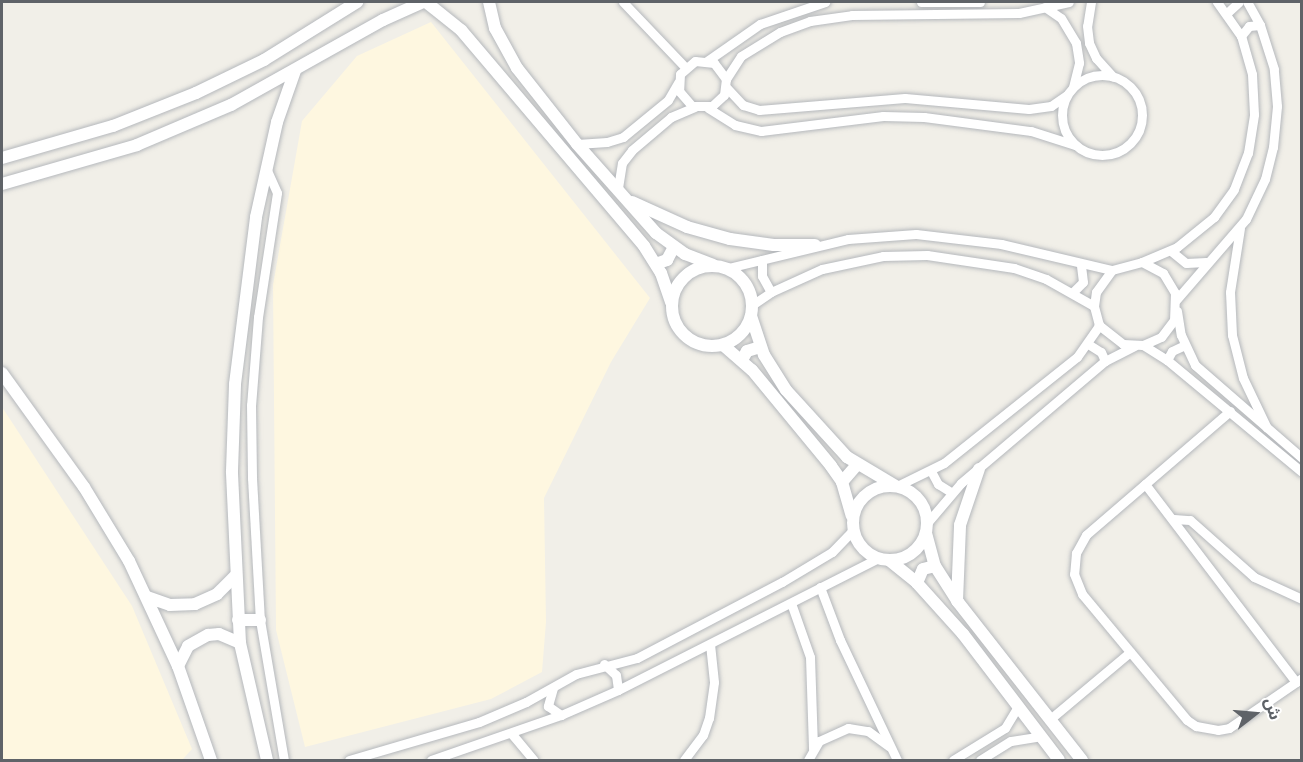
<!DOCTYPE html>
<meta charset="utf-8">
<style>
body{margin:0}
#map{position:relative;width:1303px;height:762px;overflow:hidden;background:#f1efe8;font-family:Helvetica,"Noto Sans Arabic",sans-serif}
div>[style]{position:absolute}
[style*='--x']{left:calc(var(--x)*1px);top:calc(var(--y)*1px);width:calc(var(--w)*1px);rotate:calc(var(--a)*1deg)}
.commercial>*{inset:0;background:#fef7e0}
.roads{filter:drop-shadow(0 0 2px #b5b8bc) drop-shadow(0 0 2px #b5b8bc)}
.street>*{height:9px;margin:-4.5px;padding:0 4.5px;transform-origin:4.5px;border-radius:4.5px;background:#fff}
.street>.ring{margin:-4.5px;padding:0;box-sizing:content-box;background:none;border:9px solid #fff;border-radius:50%}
.secondary>*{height:12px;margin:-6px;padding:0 6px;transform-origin:6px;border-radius:6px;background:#fff}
.secondary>.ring{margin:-6px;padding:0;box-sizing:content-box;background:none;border:12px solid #fff;border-radius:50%}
span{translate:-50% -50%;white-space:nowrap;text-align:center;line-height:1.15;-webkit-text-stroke:6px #fff;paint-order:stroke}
.frame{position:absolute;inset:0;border:3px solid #5f6368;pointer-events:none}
.north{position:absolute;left:1225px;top:684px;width:60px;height:60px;-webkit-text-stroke:4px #fff;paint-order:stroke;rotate:74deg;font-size:16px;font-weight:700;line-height:24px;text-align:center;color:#5f6368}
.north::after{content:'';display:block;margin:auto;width:21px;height:27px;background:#5f6368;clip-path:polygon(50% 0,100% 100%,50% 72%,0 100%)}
</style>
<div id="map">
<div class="commercial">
<i style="clip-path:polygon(431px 22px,650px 298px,611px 362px,544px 498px,546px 622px,542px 672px,491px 699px,305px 747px,276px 630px,273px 285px,302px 121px,357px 56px)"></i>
<i style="clip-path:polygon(2px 407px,132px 606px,192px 749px,182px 760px,2px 760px)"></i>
</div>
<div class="roads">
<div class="street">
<i style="--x:623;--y:2;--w:90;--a:46.4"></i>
<i style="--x:921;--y:2;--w:59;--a:0"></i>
<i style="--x:1091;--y:2;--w:24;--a:99"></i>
<i style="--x:1087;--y:26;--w:17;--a:83"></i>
<i style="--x:1089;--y:43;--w:17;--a:65"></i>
<i style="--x:1096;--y:58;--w:25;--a:48"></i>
<i style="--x:1045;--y:7;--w:19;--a:35"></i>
<i style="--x:1061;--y:18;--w:29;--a:59"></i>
<i style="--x:1076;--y:43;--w:20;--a:81"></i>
<i style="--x:1079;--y:63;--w:25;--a:104"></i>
<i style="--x:1227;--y:13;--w:16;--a:-43"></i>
<i style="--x:1241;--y:36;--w:13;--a:-51"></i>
<i style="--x:1249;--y:26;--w:11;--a:-5"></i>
<i style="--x:707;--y:61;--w:65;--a:-34.9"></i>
<i style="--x:760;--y:24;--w:69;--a:-18.7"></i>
<i class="ring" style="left:1062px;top:75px;width:71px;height:71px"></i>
<i style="--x:726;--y:79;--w:20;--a:-127"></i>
<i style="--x:714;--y:63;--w:19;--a:-174"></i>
<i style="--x:695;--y:61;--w:20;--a:139"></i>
<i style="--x:680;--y:74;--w:17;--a:93"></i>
<i style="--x:679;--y:91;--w:20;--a:49"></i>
<i style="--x:692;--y:106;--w:20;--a:0"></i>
<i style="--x:712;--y:106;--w:16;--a:-43"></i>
<i style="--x:724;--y:95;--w:16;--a:-83"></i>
<i style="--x:726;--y:79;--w:27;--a:-57"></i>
<i style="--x:741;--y:56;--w:46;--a:-31.6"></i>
<i style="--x:780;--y:32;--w:32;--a:-20"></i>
<i style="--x:810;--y:21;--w:42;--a:-8.1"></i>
<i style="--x:852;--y:15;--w:167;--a:-0.7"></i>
<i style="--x:1019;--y:13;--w:51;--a:-12.4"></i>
<i style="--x:726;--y:87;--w:25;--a:47"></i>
<i style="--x:743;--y:105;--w:17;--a:17"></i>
<i style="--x:759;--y:110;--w:146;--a:-4.7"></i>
<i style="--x:905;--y:98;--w:124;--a:5.1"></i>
<i style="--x:1029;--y:109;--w:22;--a:-8"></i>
<i style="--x:1051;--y:106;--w:19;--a:-35"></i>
<i style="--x:708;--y:108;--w:32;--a:32"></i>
<i style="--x:735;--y:125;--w:27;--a:13"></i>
<i style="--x:761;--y:131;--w:123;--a:-7"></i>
<i style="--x:883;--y:116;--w:41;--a:1.4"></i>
<i style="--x:924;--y:117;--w:108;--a:7.5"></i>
<i style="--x:1031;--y:131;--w:46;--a:17.7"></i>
<i style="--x:577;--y:144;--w:30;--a:-4"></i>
<i style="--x:607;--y:142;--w:17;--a:-17"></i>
<i style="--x:623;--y:137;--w:58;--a:-39.4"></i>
<i style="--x:668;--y:100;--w:20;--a:-60"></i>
<i style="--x:266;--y:168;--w:27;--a:66"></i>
<i style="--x:277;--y:193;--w:125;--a:98.7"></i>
<i style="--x:258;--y:317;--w:88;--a:94.5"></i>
<i style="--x:251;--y:405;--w:73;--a:89.2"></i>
<i style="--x:252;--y:478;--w:142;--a:86.8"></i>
<i style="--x:260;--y:620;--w:142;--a:80.3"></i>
<i style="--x:618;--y:188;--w:25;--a:-81"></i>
<i style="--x:622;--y:163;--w:16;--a:-52"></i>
<i style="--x:632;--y:150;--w:51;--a:-40.2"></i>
<i style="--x:671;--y:117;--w:26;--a:-23"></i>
<i style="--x:1240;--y:228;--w:65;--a:98.9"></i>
<i style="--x:1230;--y:292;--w:43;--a:87.3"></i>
<i style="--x:1232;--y:335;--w:44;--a:75.7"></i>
<i style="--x:1243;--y:378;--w:55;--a:64.4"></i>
<i style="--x:1171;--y:251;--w:19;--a:39"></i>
<i style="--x:1186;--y:263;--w:20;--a:-3"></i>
<i style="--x:762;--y:260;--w:16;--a:90"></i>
<i style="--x:762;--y:276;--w:18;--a:61"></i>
<i style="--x:1142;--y:262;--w:38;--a:-23"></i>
<i style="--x:1177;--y:247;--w:48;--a:-39"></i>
<i style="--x:1214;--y:217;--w:34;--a:-54"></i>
<i style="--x:1234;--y:189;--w:39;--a:-69"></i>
<i style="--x:1248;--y:153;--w:39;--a:-81"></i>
<i style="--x:1254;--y:114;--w:40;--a:-92.9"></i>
<i style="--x:1252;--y:74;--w:40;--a:-106"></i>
<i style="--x:1241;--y:36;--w:42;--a:-125.2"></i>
<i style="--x:728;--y:268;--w:123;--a:-13.6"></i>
<i style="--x:848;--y:239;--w:68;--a:-4.2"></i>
<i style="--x:916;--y:234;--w:86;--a:6.7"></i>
<i style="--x:1001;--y:244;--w:114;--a:13.2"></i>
<i style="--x:1112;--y:270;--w:31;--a:-15"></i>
<i style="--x:1142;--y:262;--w:24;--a:28"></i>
<i style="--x:1163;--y:273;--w:23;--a:59"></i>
<i style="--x:1175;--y:293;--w:27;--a:92"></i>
<i style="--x:1174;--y:320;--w:21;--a:127"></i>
<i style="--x:1161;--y:337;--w:20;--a:156"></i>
<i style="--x:1143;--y:345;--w:20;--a:-177"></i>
<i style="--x:1123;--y:344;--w:31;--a:-142"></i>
<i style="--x:1099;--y:325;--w:20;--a:-105"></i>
<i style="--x:1094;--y:306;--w:14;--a:-82"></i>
<i style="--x:1096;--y:292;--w:27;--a:-54"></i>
<i style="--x:1073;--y:292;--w:14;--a:-45"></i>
<i style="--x:1083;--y:282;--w:17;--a:-97"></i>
<i style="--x:1176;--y:300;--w:107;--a:-49.2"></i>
<i style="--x:1246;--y:219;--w:44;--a:-64.6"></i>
<i style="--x:1265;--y:179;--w:33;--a:-76"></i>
<i style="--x:1273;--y:147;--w:41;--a:-84.4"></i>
<i style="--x:1277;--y:106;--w:37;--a:-95"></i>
<i style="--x:1274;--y:69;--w:46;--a:-107.7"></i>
<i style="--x:1260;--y:25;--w:26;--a:-119"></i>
<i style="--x:752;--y:305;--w:23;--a:-34"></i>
<i style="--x:771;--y:292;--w:56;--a:-24.3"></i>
<i style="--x:822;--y:269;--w:62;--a:-12"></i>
<i style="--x:883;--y:256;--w:44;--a:-1.3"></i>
<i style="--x:927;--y:255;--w:88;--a:8.5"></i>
<i style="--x:1014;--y:268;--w:34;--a:19"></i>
<i style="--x:1046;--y:279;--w:55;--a:29.4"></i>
<i style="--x:1177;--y:311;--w:24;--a:81"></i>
<i style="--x:1181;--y:335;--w:33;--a:65"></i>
<i style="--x:1195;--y:365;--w:142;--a:41"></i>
<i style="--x:1088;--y:344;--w:15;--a:32"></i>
<i style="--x:1101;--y:352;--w:10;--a:66"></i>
<i style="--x:1143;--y:345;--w:28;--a:32"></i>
<i style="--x:1167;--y:360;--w:175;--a:39.7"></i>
<i style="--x:1167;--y:360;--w:10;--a:-61"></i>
<i style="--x:1172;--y:351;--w:14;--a:-25"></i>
<i style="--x:1230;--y:411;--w:190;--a:139.3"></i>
<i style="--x:1086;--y:535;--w:21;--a:119"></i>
<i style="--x:1076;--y:553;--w:21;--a:95"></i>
<i style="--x:1074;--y:574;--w:22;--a:68"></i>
<i style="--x:1082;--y:594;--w:164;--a:50.2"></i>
<i style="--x:1187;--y:720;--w:11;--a:34"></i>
<i style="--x:1196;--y:726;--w:22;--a:10"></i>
<i style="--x:1218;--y:730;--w:11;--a:-10"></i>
<i style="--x:1229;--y:728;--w:88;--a:-34.4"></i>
<i style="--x:931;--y:471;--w:15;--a:62"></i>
<i style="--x:938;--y:484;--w:15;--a:32"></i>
<i style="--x:1145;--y:484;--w:249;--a:52.7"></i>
<i style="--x:897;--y:486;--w:52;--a:-26.1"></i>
<i style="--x:944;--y:463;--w:170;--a:-38.6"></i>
<i style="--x:1077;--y:357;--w:39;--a:-55"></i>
<i style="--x:1174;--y:519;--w:16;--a:4"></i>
<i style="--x:1190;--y:520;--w:86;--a:41.7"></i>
<i style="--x:1254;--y:577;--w:53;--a:24.6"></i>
<i style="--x:927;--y:523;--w:52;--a:-49.6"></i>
<i style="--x:961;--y:483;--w:189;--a:-40.3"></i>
<i style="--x:1105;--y:361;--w:33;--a:-27"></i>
<i style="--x:820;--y:587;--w:57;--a:69.3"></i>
<i style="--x:840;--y:640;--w:133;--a:64.6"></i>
<i style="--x:791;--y:603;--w:57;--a:70.6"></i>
<i style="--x:810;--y:657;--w:92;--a:88.1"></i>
<i style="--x:604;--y:664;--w:16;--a:43"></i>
<i style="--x:616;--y:675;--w:15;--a:82"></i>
<i style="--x:553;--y:688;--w:19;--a:106"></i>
<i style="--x:548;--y:706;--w:16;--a:35"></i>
<i style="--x:1049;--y:720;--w:106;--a:-40"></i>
<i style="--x:511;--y:733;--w:35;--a:50"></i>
<i style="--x:349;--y:760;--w:135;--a:-16.3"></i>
<i style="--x:479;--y:722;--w:51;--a:-23.1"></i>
<i style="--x:526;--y:702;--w:57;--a:-29.2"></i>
<i style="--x:576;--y:674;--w:63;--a:-14.7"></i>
<i style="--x:637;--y:658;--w:164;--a:-27.7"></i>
<i style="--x:782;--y:582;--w:58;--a:-31"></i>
<i style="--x:832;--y:552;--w:32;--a:-46"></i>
<i style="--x:431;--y:760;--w:138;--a:-19.1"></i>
<i style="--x:561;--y:715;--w:62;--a:-23.7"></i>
<i style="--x:618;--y:690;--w:292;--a:-26.9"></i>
<i style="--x:684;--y:760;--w:31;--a:-53"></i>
<i style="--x:703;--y:735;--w:18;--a:-71"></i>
<i style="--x:709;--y:718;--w:36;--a:-82"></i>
<i style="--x:714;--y:682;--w:37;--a:-96"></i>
<i style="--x:808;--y:760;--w:22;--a:-60"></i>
<i style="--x:819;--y:741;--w:32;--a:-24"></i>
<i style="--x:848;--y:728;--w:20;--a:9"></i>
<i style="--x:868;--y:731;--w:26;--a:36"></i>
<i style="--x:953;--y:760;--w:61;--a:-31.6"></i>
<i style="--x:1005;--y:728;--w:26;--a:-59"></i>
<i style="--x:980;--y:760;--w:36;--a:-32"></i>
<i style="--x:1011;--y:741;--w:31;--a:-9"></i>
</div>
<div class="secondary">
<i style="--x:426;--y:2;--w:45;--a:38.7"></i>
<i style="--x:461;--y:30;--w:283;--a:49.7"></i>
<i style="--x:644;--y:246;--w:32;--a:58"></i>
<i style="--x:661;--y:273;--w:31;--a:71"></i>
<i style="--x:489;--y:2;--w:27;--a:77"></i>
<i style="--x:495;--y:28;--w:46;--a:61.2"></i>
<i style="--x:517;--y:68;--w:97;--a:51.7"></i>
<i style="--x:577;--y:144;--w:119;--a:48.4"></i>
<i style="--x:656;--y:233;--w:36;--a:36"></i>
<i style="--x:685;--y:254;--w:30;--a:21"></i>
<i style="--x:2;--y:158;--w:116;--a:-16.1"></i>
<i style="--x:113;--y:126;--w:89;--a:-21.7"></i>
<i style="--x:196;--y:93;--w:76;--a:-25.9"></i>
<i style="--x:264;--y:60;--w:110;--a:-31.9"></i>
<i style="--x:2;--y:184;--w:141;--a:-16.1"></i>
<i style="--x:137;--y:145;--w:102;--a:-23.1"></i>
<i style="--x:231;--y:105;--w:174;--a:-29.2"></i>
<i style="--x:383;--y:20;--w:44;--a:-24.2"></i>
<i style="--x:632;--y:202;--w:60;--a:24.4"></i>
<i style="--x:687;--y:227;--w:45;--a:15.6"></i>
<i style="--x:730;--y:239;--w:44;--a:7.8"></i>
<i style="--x:774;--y:245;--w:41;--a:0"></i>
<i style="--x:656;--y:264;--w:12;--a:-20"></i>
<i style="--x:667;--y:260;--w:15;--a:-62"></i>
<i class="ring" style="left:672px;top:266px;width:68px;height:68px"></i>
<i style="--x:751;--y:316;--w:41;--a:71.6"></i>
<i style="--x:764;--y:355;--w:41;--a:57.8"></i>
<i style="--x:786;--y:390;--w:91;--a:47.7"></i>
<i style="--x:847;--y:457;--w:55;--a:30.8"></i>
<i style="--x:723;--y:345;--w:38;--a:41"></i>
<i style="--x:752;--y:370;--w:124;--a:50.5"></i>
<i style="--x:831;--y:466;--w:19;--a:55"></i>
<i style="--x:842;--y:482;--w:35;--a:74"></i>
<i style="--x:742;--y:360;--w:10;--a:-61"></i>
<i style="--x:747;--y:351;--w:14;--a:-17"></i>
<i style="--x:2;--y:373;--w:140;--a:54.3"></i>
<i style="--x:84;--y:487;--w:87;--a:58.7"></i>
<i style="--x:129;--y:561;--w:116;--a:65"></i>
<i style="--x:178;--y:666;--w:100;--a:70.7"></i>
<i style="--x:842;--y:482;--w:23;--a:-49"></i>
<i class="ring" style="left:853px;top:486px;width:62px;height:62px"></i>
<i style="--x:926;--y:533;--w:34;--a:75"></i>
<i style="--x:935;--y:566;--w:43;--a:57.4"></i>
<i style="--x:958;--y:602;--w:201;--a:51.9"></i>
<i style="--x:889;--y:560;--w:36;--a:39"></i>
<i style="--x:917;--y:583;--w:69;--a:48"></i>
<i style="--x:963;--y:634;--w:158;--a:52.7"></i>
<i style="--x:917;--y:583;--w:15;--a:-67"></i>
<i style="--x:923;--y:569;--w:12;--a:-14"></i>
<i style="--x:147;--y:597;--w:24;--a:19"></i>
<i style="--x:170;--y:605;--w:25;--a:-2"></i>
<i style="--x:195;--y:604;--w:24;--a:-24"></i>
<i style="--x:217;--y:594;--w:27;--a:-45"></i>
<i style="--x:957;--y:601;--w:76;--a:-87.7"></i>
<i style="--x:960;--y:525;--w:59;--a:-71.3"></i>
<i style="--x:238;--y:620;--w:22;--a:0"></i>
<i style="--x:178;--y:666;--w:22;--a:-63"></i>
<i style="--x:188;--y:646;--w:23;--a:-29"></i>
<i style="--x:208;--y:635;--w:11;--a:-5"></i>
<i style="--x:219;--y:634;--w:23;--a:23"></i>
<i style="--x:267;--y:760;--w:120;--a:-103"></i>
<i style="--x:240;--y:643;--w:172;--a:-92.7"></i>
<i style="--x:232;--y:471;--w:87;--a:-88"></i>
<i style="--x:235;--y:384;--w:168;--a:-82.8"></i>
<i style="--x:256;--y:217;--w:97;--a:-77.5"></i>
<i style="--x:277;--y:122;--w:54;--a:-70.6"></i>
</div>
</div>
<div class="frame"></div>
<div class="north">ش</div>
</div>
